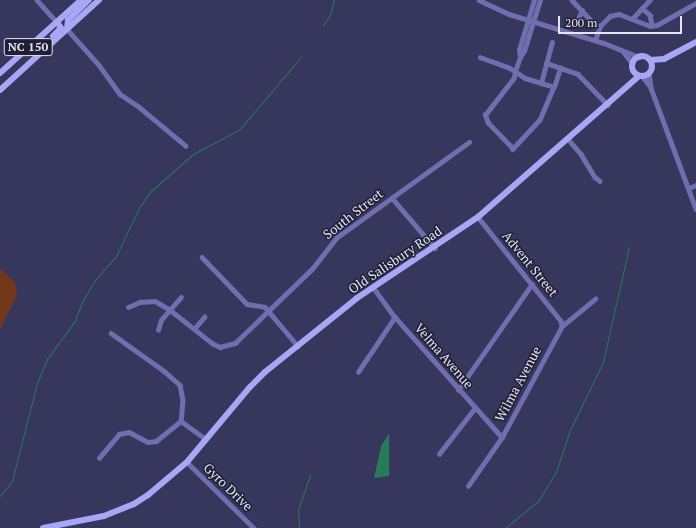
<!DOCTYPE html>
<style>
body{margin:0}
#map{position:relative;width:696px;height:528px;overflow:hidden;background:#37365d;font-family:"PT Serif",serif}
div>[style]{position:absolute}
.green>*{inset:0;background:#73371c}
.water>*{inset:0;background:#267b5a}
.stream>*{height:1px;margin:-0.5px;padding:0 0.5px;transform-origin:0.5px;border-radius:0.5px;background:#267b5a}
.minor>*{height:4.5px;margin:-2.25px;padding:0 2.25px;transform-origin:2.25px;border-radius:2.25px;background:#6f6eaf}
.major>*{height:6px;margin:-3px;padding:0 3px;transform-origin:3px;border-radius:3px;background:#a7a7f6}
.major>.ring{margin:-3px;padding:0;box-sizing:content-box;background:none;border:6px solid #a7a7f6;border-radius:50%}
span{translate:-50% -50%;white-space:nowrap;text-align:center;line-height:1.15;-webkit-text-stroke:3px #202032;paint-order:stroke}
.shield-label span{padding:1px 3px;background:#202032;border:1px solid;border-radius:3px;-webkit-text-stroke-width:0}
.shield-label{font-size:12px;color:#e3e4fd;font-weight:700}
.street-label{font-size:13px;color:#e3e4fd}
.scale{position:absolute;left:558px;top:16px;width:124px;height:18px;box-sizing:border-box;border:2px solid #e3e4fd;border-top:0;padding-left:5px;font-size:12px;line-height:14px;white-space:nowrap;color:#e3e4fd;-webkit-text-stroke:3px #202032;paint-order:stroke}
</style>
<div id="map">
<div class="green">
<i style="clip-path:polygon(0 269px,15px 282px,17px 295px,0 330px)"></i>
</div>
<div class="water">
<i style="clip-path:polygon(389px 434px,389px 476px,374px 478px,381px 446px)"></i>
</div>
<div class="stream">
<i style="left:323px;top:25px;width:12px;rotate:-55deg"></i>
<i style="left:330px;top:15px;width:16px;rotate:-75deg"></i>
<i style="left:0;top:496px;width:19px;rotate:-51deg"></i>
<i style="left:12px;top:481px;width:101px;rotate:-75.7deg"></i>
<i style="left:37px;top:383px;width:26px;rotate:-67deg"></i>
<i style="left:47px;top:359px;width:47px;rotate:-53.6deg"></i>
<i style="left:75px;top:321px;width:20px;rotate:-70deg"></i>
<i style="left:82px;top:302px;width:27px;rotate:-59deg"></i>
<i style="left:96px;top:279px;width:30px;rotate:-49deg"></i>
<i style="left:116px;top:256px;width:55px;rotate:-64.4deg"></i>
<i style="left:140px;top:206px;width:19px;rotate:-54deg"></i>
<i style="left:151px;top:191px;width:56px;rotate:-41.4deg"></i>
<i style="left:193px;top:154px;width:52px;rotate:-27.6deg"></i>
<i style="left:239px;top:130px;width:96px;rotate:-49.7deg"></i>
<i style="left:299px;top:528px;width:18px;rotate:-93deg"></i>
<i style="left:298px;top:510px;width:37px;rotate:-71deg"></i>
<i style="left:505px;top:528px;width:44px;rotate:-39.5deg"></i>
<i style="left:539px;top:500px;width:33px;rotate:-59deg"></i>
<i style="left:556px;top:472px;width:44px;rotate:-71.6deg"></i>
<i style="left:570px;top:430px;width:76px;rotate:-64.1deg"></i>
<i style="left:603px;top:362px;width:118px;rotate:-77.3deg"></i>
</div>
<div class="minor">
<i style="left:37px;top:0;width:30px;rotate:48deg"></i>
<i style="left:479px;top:0;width:33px;rotate:25deg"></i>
<i style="left:509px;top:14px;width:99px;rotate:17deg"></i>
<i style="left:604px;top:43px;width:38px;rotate:22deg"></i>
<i style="left:572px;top:0;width:26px;rotate:47deg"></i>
<i style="left:642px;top:8px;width:11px;rotate:41deg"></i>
<i style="left:650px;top:15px;width:10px;rotate:79deg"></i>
<i style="left:632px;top:19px;width:26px;rotate:-47deg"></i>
<i style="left:576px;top:24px;width:15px;rotate:-67deg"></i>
<i style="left:67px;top:29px;width:48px;rotate:48.4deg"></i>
<i style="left:99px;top:65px;width:36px;rotate:54deg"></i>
<i style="left:120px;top:94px;width:22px;rotate:34deg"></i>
<i style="left:138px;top:106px;width:62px;rotate:39.8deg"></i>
<i style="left:595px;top:40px;width:15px;rotate:-70deg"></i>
<i style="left:600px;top:26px;width:14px;rotate:-45deg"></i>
<i style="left:610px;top:16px;width:9px;rotate:-13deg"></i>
<i style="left:619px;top:14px;width:33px;rotate:21deg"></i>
<i style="left:650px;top:26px;width:7px;rotate:-8deg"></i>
<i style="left:657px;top:25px;width:45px;rotate:-29.4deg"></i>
<i style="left:623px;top:51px;width:15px;rotate:53deg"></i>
<i style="left:480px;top:57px;width:30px;rotate:20deg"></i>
<i style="left:508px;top:67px;width:8px;rotate:30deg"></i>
<i style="left:515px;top:71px;width:12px;rotate:35deg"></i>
<i style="left:525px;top:78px;width:30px;rotate:17deg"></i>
<i style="left:554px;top:87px;width:36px;rotate:113deg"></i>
<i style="left:540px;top:120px;width:40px;rotate:133deg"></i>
<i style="left:513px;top:149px;width:36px;rotate:-134deg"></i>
<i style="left:488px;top:123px;width:9px;rotate:-111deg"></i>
<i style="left:485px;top:115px;width:46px;rotate:-52.1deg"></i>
<i style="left:513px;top:79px;width:2px;rotate:-63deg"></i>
<i style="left:514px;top:77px;width:6px;rotate:-81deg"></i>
<i style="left:515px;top:71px;width:15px;rotate:-70deg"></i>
<i style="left:520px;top:57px;width:7px;rotate:-56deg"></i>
<i style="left:524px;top:51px;width:53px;rotate:-72.6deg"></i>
<i style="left:520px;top:57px;width:7px;rotate:-98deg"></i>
<i style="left:519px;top:50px;width:52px;rotate:-73.3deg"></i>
<i style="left:546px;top:63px;width:34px;rotate:19deg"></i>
<i style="left:578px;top:74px;width:43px;rotate:45.9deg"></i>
<i style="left:649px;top:73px;width:15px;rotate:82deg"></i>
<i style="left:651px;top:88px;width:129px;rotate:69.6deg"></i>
<i style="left:643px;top:77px;width:11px;rotate:52deg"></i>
<i style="left:541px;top:83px;width:42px;rotate:-75deg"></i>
<i style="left:554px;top:87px;width:20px;rotate:-72deg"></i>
<i style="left:568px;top:139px;width:20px;rotate:49deg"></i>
<i style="left:581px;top:154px;width:27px;rotate:59deg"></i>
<i style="left:595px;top:177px;width:6px;rotate:39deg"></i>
<i style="left:689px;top:188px;width:8px;rotate:-23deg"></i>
<i style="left:392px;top:198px;width:66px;rotate:49.3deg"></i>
<i style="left:478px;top:217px;width:133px;rotate:51.4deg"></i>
<i style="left:561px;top:321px;width:5px;rotate:79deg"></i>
<i style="left:202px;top:257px;width:65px;rotate:46.2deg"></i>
<i style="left:247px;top:304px;width:18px;rotate:9deg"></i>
<i style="left:265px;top:307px;width:51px;rotate:49.8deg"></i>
<i style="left:373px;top:287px;width:37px;rotate:54deg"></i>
<i style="left:395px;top:317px;width:161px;rotate:48.3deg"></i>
<i style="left:128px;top:307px;width:13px;rotate:-23deg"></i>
<i style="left:140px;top:302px;width:15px;rotate:-4deg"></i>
<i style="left:155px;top:301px;width:16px;rotate:30deg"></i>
<i style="left:169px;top:309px;width:55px;rotate:38.3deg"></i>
<i style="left:212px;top:343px;width:9px;rotate:27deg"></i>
<i style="left:220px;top:347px;width:16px;rotate:-15deg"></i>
<i style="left:235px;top:343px;width:107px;rotate:-43.9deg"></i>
<i style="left:312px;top:269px;width:39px;rotate:-52deg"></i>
<i style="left:336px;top:238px;width:164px;rotate:-35.8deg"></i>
<i style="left:194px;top:329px;width:16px;rotate:-50deg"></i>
<i style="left:158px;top:330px;width:10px;rotate:-73deg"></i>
<i style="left:161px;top:320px;width:30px;rotate:-49deg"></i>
<i style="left:111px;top:333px;width:65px;rotate:35.6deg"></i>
<i style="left:164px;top:371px;width:21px;rotate:41deg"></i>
<i style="left:180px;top:385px;width:15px;rotate:79deg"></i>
<i style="left:183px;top:400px;width:21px;rotate:95deg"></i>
<i style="left:181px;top:421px;width:31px;rotate:36deg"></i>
<i style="left:358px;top:372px;width:66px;rotate:-56.1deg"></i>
<i style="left:458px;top:390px;width:129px;rotate:-55.1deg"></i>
<i style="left:439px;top:454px;width:58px;rotate:-52deg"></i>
<i style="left:99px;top:458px;width:31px;rotate:-50deg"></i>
<i style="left:119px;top:434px;width:10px;rotate:-11deg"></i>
<i style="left:129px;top:432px;width:21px;rotate:28deg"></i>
<i style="left:148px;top:442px;width:8px;rotate:-7deg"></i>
<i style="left:156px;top:441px;width:32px;rotate:-39deg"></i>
<i style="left:187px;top:462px;width:94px;rotate:44.6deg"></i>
<i style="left:468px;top:486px;width:60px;rotate:-55.2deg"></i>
<i style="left:502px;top:437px;width:126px;rotate:-61.6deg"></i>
<i style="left:562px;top:326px;width:43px;rotate:-39.3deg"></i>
</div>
<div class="major">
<i style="left:67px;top:29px;width:9px;rotate:-84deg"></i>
<i style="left:68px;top:20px;width:29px;rotate:-44deg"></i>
<i style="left:53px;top:36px;width:11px;rotate:-45deg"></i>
<i style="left:61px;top:28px;width:7px;rotate:-124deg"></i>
<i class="ring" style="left:632px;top:56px;width:14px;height:14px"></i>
<i style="left:650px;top:60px;width:14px;rotate:-4deg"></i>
<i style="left:664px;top:59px;width:36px;rotate:-28deg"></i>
<i style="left:0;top:73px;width:109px;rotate:-42deg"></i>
<i style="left:0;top:90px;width:134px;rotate:-42.3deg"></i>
<i style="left:43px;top:528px;width:62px;rotate:-11.1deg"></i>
<i style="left:104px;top:516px;width:32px;rotate:-22deg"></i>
<i style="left:134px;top:504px;width:17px;rotate:-33deg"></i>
<i style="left:148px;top:495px;width:51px;rotate:-40.2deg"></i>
<i style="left:187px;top:462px;width:98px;rotate:-50deg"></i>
<i style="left:250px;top:387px;width:21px;rotate:-45deg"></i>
<i style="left:265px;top:372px;width:118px;rotate:-38.8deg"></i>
<i style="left:357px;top:298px;width:146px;rotate:-33.8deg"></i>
<i style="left:478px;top:217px;width:214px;rotate:-41.2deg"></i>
</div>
<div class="shield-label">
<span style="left:28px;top:47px">NC 150</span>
</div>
<div class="street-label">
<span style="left:353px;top:214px;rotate:-38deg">South Street</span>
<span style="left:395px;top:260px;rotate:-34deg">Old Salisbury Road</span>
<span style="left:530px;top:264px;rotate:51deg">Advent Street</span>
<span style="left:444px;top:356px;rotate:49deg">Velma Avenue</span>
<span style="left:518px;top:384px;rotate:-62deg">Wilma Avenue</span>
<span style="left:228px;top:487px;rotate:44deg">Gyro Drive</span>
</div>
<div class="scale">200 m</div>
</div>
